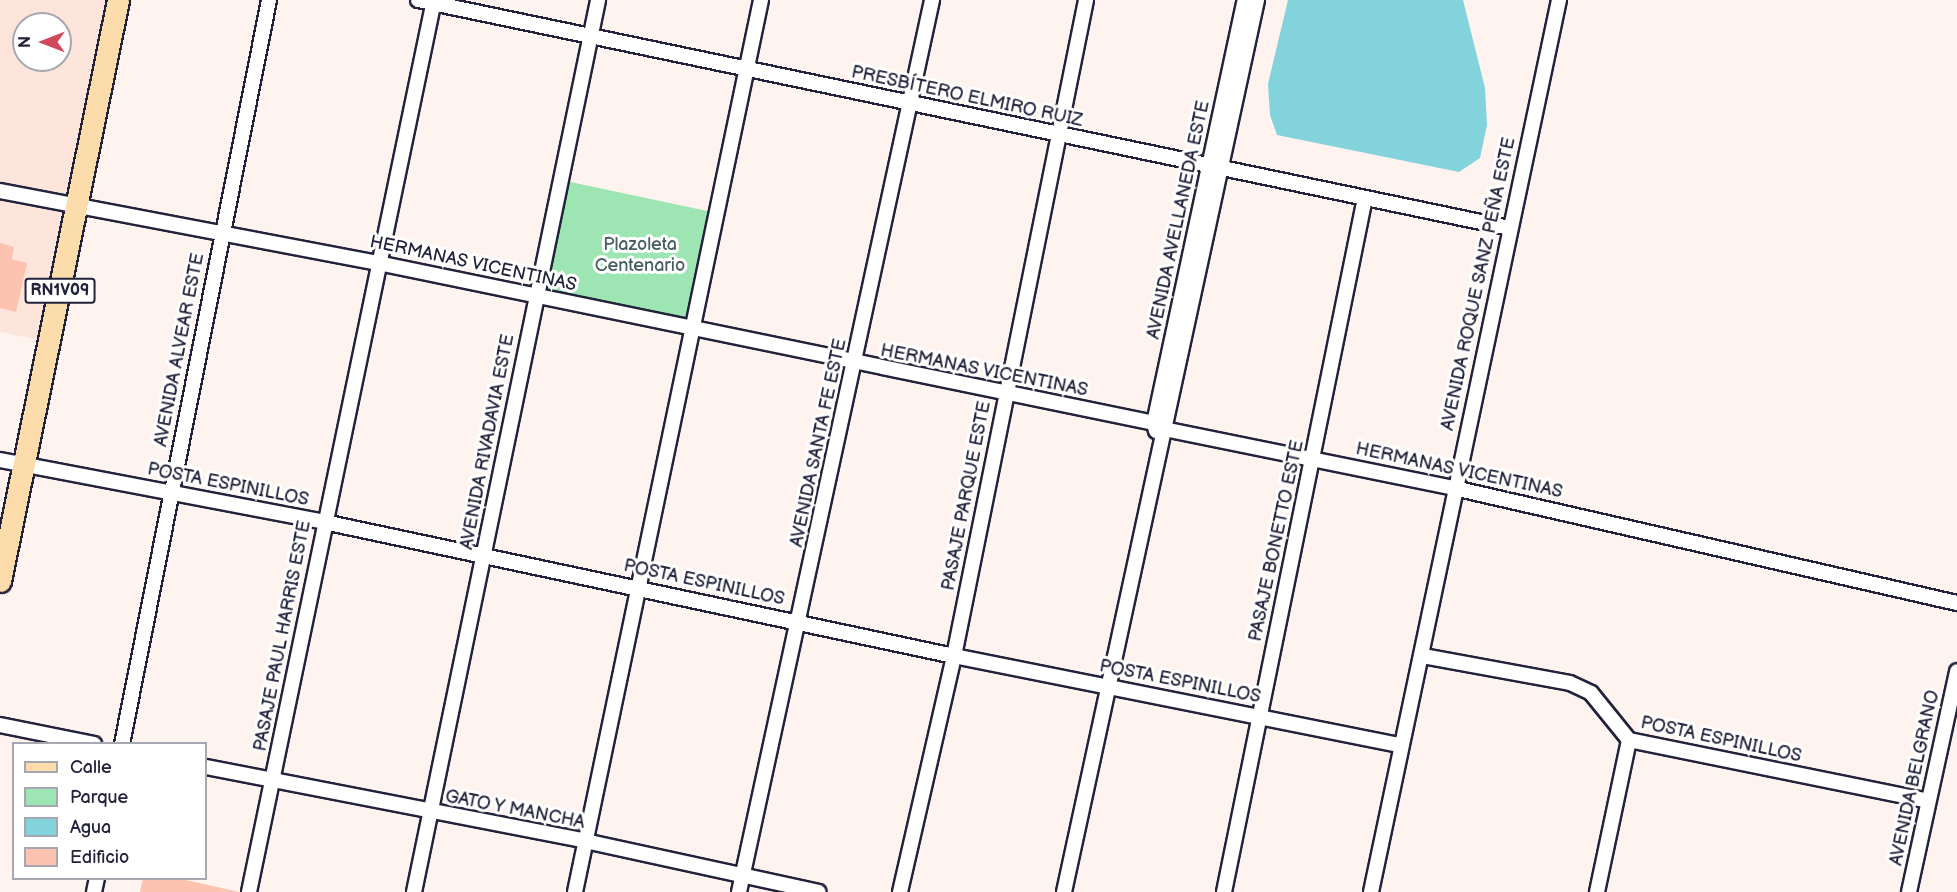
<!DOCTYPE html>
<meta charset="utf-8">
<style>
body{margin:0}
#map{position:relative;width:1957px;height:892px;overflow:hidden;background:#fef3ef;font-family:"Balsamiq Sans",sans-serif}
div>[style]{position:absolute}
.built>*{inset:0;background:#fde5dc}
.green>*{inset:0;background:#9de6b4;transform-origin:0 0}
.water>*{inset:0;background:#83d3dd}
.building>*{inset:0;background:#fcc3b1}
.roads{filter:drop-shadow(2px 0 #22223b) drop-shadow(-2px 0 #22223b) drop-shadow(0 2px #22223b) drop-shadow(0 -2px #22223b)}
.street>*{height:14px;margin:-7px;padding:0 7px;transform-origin:7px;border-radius:7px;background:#fff}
.primary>*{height:21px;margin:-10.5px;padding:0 10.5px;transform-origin:10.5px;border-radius:10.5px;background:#fddcac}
span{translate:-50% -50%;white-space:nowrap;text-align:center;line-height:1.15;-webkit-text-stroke:6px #fff;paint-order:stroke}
.shield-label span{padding:2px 4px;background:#fff;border:2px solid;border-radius:4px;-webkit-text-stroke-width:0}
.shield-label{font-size:16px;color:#22223b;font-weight:700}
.street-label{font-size:18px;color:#22223b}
.park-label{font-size:18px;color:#475d5f}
.legend{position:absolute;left:12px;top:742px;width:195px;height:138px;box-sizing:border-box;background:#fff;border:2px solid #a7a7b1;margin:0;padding:8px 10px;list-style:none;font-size:18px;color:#22223b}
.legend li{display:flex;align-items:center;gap:12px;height:30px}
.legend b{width:30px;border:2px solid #a7a7b1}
.north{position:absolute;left:12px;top:12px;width:60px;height:60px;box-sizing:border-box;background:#fff;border:2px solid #a7a7b1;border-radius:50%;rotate:270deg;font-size:16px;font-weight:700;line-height:24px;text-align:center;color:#22223b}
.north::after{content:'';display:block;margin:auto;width:21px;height:27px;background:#d1495b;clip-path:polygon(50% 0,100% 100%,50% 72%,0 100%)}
</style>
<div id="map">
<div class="built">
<i style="clip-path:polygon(evenodd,0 0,118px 0,49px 342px,0 332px,0 0,24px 24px,60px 24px,60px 60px,24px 60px,24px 24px)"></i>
</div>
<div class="green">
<i style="left:561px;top:180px;width:158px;height:118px;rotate:12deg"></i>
</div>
<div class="water">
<i style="clip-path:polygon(1288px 0,1463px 0,1485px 88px,1487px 125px,1480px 158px,1459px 172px,1277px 135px,1270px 115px,1268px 84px)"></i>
</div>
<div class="building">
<i style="clip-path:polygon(0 243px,14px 247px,12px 259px,27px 263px,16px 312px,0 308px)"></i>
<i style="clip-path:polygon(143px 878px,177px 878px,239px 892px,140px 892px)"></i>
</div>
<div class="roads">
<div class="street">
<i style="left:418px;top:0;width:1115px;rotate:11.8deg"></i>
<i style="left:0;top:191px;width:385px;rotate:10.8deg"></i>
<i style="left:378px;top:263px;width:792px;rotate:11.65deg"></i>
<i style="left:1154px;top:423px;width:12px;rotate:31deg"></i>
<i style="left:1164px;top:429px;width:296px;rotate:11.5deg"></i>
<i style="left:1454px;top:488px;width:516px;rotate:12.88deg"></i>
<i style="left:1156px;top:431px;width:8px;rotate:-104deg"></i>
<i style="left:1154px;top:423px;width:433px;rotate:-77.9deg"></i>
<i style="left:0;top:460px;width:330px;rotate:10.8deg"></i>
<i style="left:324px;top:522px;width:644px;rotate:12.01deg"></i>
<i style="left:954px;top:656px;width:455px;rotate:11.3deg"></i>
<i style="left:1423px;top:656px;width:149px;rotate:10.4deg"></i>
<i style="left:1570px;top:683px;width:23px;rotate:25deg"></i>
<i style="left:1591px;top:693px;width:60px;rotate:51deg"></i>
<i style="left:1629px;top:740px;width:305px;rotate:11.5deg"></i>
<i style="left:0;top:725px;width:96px;rotate:11.4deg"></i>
<i style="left:122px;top:744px;width:758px;rotate:-78.82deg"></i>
<i style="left:206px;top:767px;width:386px;rotate:11deg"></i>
<i style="left:585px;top:841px;width:239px;rotate:12.3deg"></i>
<i style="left:94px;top:892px;width:14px;rotate:-78deg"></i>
<i style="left:249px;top:892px;width:911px;rotate:-78.28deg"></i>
<i style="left:414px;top:892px;width:911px;rotate:-78.34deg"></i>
<i style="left:575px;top:892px;width:911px;rotate:-78.22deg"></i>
<i style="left:739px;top:892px;width:913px;rotate:-77.79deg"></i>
<i style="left:900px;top:892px;width:242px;rotate:-77.1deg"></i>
<i style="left:954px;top:656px;width:669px;rotate:-78.62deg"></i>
<i style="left:1064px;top:892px;width:913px;rotate:-77.79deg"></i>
<i style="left:1224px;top:892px;width:708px;rotate:-78.52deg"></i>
<i style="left:1371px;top:892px;width:912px;rotate:-78.1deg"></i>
<i style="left:1597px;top:892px;width:155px;rotate:-78.1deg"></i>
<i style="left:1909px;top:892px;width:226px;rotate:-77.7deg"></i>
</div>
<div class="primary">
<i style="left:0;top:581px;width:593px;rotate:-78.52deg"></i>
</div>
</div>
<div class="shield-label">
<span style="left:60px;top:291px">RN1V09</span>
</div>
<div class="street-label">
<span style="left:967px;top:97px;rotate:12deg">PRESBÍTERO ELMIRO RUIZ</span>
<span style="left:1179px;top:220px;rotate:-78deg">AVENIDA AVELLANEDA ESTE</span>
<span style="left:473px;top:264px;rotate:12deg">HERMANAS VICENTINAS</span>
<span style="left:1479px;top:284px;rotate:-78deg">AVENIDA ROQUE SANZ PEÑA ESTE</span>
<span style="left:180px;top:350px;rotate:-79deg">AVENIDA ALVEAR ESTE</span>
<span style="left:984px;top:371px;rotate:11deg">HERMANAS VICENTINAS</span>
<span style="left:488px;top:442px;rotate:-79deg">AVENIDA RIVADAVIA ESTE</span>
<span style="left:819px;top:443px;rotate:-78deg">AVENIDA SANTA FE ESTE</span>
<span style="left:1459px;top:471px;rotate:12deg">HERMANAS VICENTINAS</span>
<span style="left:228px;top:485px;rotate:11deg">POSTA ESPINILLOS</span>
<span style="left:967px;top:496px;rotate:-79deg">PASAJE PARQUE ESTE</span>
<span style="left:1277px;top:541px;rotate:-78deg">PASAJE BONETTO ESTE</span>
<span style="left:704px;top:583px;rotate:12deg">POSTA ESPINILLOS</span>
<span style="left:283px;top:636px;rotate:-79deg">PASAJE PAUL HARRIS ESTE</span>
<span style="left:1180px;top:682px;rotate:11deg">POSTA ESPINILLOS</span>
<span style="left:1721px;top:740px;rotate:12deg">POSTA ESPINILLOS</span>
<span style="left:1915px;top:778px;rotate:-78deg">AVENIDA BELGRANO</span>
<span style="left:515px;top:810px;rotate:11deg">GATO Y MANCHA</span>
</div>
<div class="park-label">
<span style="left:640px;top:256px">Plazoleta<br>Centenario</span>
</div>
<ul class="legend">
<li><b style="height:8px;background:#fddcac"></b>Calle</li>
<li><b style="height:16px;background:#9de6b4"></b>Parque</li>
<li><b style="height:16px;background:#83d3dd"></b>Agua</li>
<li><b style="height:16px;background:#fcc3b1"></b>Edificio</li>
</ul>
<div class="north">N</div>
</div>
